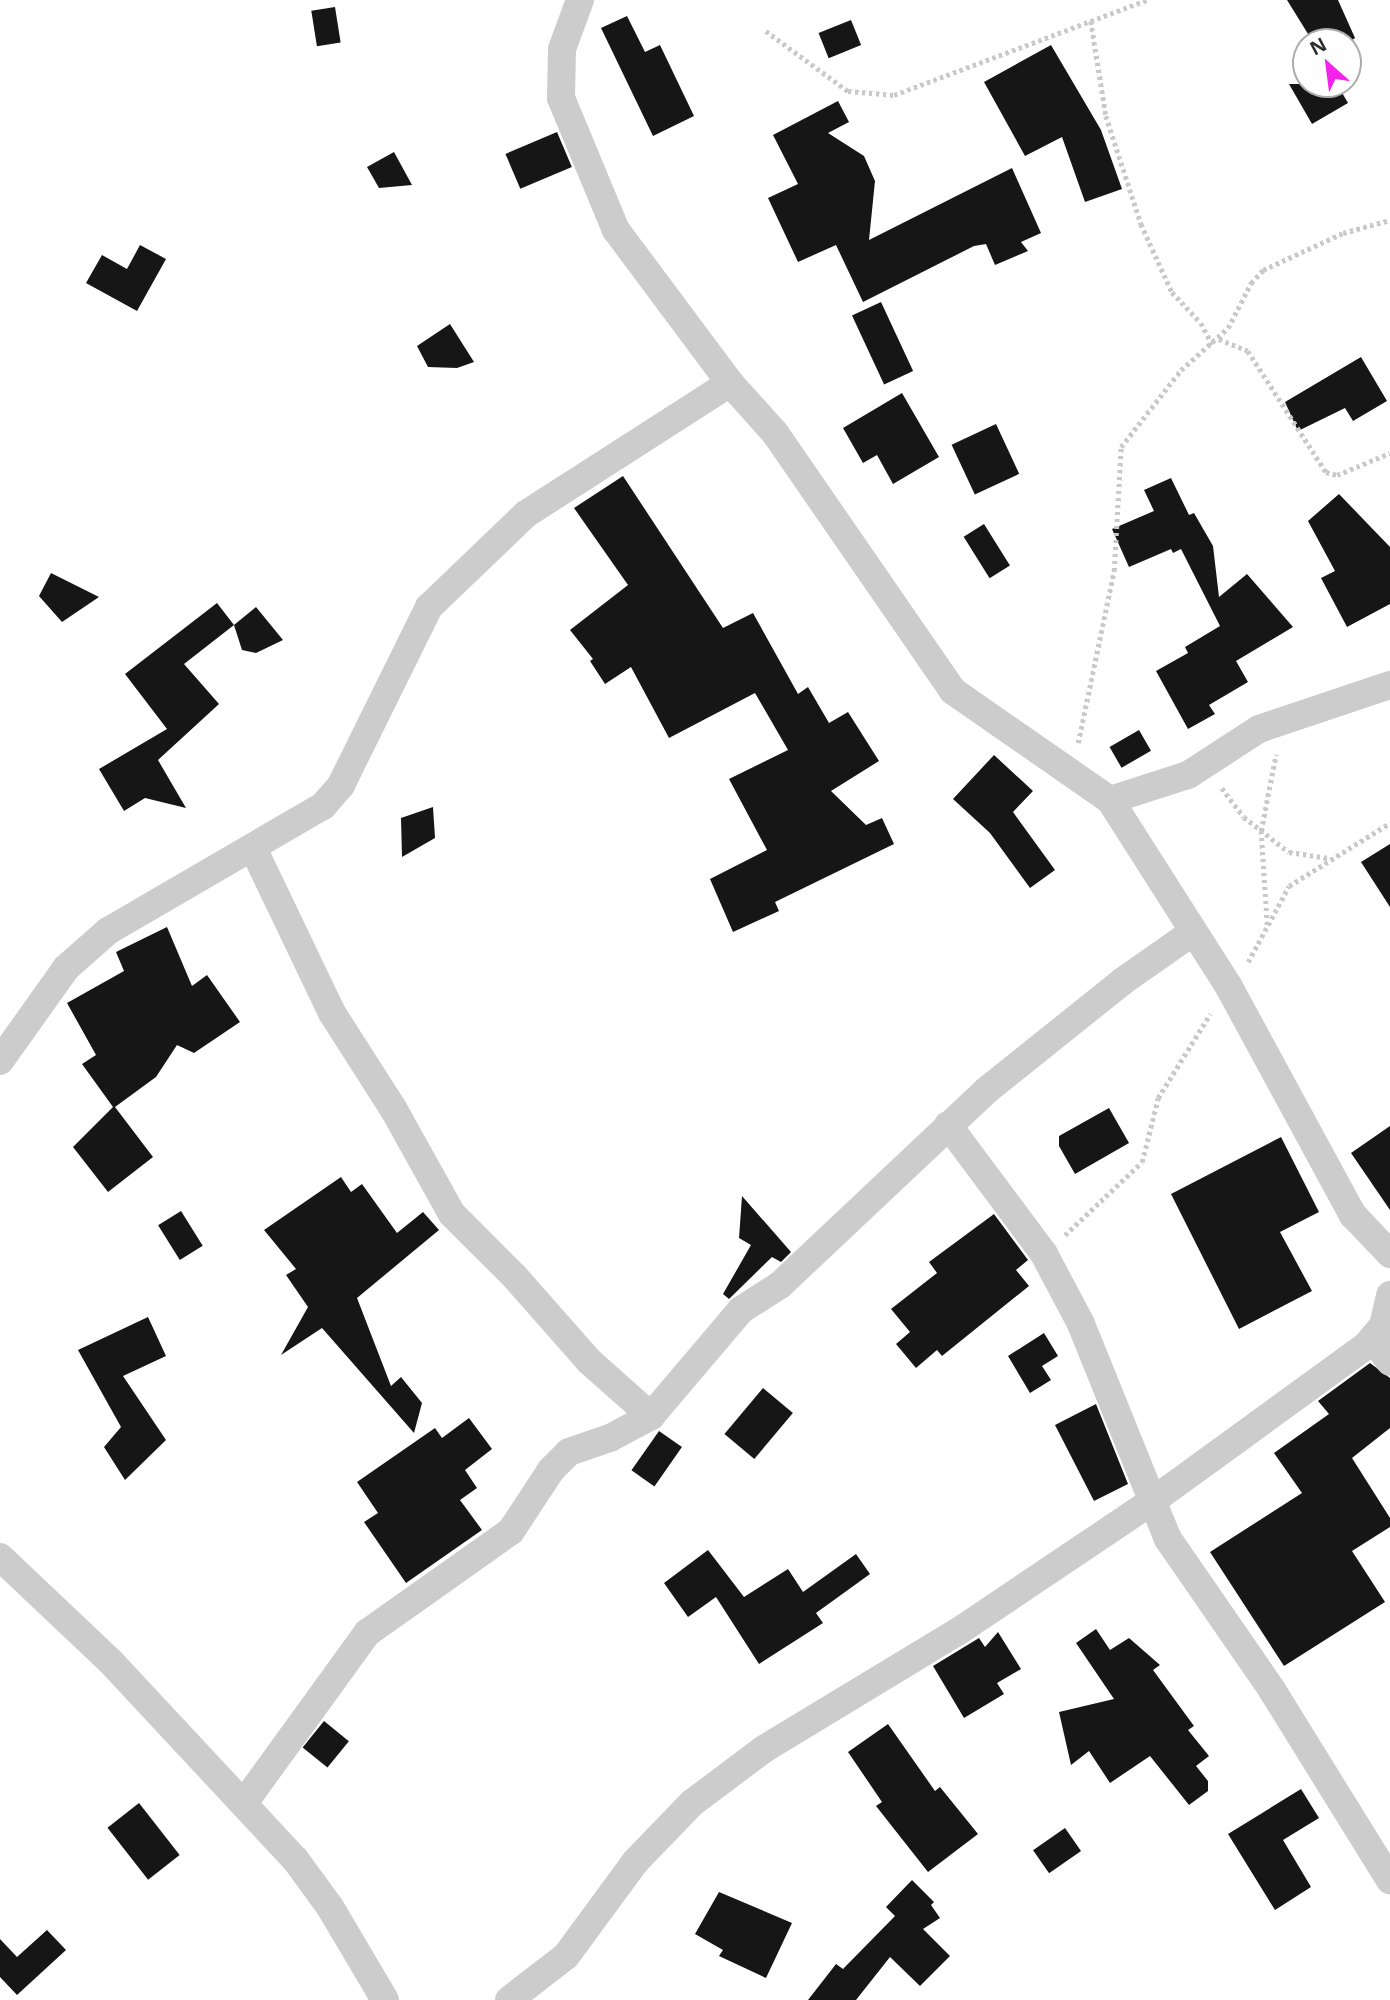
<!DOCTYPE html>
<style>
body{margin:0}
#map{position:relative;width:1390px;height:2000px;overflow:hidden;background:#fff;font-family:"Open Sans",sans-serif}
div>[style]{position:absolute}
.building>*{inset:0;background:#161616;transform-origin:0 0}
.path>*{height:4.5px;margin-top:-2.25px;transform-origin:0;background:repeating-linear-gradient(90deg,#c9c9c9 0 3.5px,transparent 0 7px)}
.minor>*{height:28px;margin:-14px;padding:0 14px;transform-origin:14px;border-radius:14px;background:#ccc}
span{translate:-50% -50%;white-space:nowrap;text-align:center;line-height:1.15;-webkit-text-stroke:7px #fff;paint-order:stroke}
.north{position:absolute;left:1292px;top:28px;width:70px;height:70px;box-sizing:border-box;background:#fff;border:2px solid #acacac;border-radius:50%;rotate:332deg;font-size:19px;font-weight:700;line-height:28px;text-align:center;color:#2f2f2f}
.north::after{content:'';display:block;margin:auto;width:24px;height:32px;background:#f423ec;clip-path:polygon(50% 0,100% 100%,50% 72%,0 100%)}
</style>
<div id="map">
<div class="building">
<i style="clip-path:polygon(1287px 0,1338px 0,1355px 38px,1348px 43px,1313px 42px)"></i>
<i style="left:335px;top:7px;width:36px;height:24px;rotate:81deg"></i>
<i style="clip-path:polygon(627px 16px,645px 52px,660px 45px,694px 116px,653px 136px,601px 28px)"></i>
<i style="left:851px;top:20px;width:27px;height:35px;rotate:68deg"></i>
<i style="clip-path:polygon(1051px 45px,1101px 130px,1122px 189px,1085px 202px,1062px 137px,1025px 156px,984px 82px)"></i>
<i style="clip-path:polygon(1289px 84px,1337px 84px,1348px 103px,1312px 124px)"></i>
<i style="clip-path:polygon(838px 101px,849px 122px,828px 133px,864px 156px,875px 181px,869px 240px,1012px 168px,1041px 233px,1021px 242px,1028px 251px,995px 265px,986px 244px,974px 246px,863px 302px,836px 245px,798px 262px,768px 198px,798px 184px,773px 135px)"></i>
<i style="left:557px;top:132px;width:38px;height:56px;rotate:67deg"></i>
<i style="clip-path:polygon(394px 152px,412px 185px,379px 188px,367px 167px)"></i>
<i style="clip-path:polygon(140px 245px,166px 259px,137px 311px,86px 283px,102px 255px,127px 269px)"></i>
<i style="left:881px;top:302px;width:76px;height:32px;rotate:65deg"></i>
<i style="clip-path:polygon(450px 324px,474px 362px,457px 368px,428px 367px,417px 346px)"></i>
<i style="clip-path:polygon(1361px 357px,1387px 401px,1353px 421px,1345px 408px,1298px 431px,1285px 402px)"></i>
<i style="clip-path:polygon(902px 393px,939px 457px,893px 484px,877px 455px,863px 463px,843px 428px)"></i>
<i style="left:996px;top:424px;width:55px;height:49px;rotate:65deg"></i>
<i style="clip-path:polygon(623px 476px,723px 628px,753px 613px,798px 694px,808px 687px,829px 723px,848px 712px,879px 761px,831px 791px,866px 825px,882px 818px,894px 844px,775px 902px,779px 911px,733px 932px,710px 879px,767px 850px,729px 779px,788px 750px,755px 693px,669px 738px,631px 667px,605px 684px,590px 661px,593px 659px,570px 630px,628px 585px,574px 508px)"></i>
<i style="clip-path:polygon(1171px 478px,1189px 515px,1194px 513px,1213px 546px,1219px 597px,1247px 574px,1293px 627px,1236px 661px,1248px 682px,1209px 705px,1215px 714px,1188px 729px,1156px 671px,1188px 653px,1185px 647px,1220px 626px,1181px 549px,1173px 553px,1171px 549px,1129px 567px,1112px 529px,1154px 511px,1144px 490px)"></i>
<i style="clip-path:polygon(1339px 494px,1390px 547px,1390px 604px,1347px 627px,1321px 578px,1335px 571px,1308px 521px)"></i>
<i style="left:984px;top:524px;width:49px;height:24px;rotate:58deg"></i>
<i style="clip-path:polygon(51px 573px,99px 597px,62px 622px,39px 596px)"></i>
<i style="clip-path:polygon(217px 603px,234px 625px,184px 664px,219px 704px,158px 760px,186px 808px,145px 798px,124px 811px,99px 769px,167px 729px,125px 674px)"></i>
<i style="clip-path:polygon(256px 607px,283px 640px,256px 653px,242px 650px,234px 625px)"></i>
<i style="left:1139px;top:730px;width:24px;height:34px;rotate:60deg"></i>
<i style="clip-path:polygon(994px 755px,1033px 791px,1013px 812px,1055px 870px,1030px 888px,990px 833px,953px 799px)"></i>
<i style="clip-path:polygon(433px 807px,435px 838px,402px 857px,401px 818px)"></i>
<i style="clip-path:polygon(1390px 844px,1390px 907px,1361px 862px)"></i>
<i style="clip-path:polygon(167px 927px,192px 986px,207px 975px,240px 1022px,194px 1053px,177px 1045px,156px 1077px,115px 1107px,153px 1157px,108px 1192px,73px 1147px,113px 1107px,82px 1064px,96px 1055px,67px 1003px,124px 971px,116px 952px)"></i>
<i style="clip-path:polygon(1109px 1108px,1129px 1143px,1075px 1174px,1059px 1146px,1059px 1136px)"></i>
<i style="clip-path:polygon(1390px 1126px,1390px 1210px,1351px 1153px)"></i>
<i style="clip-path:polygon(1281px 1137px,1319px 1212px,1280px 1232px,1312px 1291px,1239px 1329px,1171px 1194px)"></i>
<i style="clip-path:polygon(341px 1177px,351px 1192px,362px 1184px,397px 1233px,423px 1212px,439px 1230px,357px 1298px,391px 1386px,401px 1377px,422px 1403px,414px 1433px,322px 1328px,281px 1355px,308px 1307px,286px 1275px,296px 1269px,264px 1230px)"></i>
<i style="clip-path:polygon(742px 1196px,791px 1252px,781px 1262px,772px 1257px,729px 1299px,723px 1294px,751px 1245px,739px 1238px)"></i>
<i style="left:181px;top:1211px;width:41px;height:27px;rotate:58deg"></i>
<i style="clip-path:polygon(994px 1214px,1028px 1260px,1016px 1270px,1029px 1286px,942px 1356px,937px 1350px,916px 1368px,896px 1344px,910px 1332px,891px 1309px,937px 1273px,929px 1262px)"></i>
<i style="clip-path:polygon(148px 1317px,166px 1356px,123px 1376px,166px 1440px,125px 1480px,104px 1447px,121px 1427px,78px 1350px)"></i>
<i style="clip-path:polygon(1044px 1333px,1058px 1356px,1042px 1366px,1051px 1380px,1030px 1393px,1008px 1356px)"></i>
<i style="clip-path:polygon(1370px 1363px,1390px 1378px,1390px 1428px,1352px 1458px,1390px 1518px,1390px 1527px,1352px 1551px,1385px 1602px,1284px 1666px,1210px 1552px,1302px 1493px,1274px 1453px,1329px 1414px,1318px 1401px)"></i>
<i style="left:763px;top:1388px;width:39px;height:60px;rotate:40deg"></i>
<i style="clip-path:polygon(1096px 1404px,1128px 1484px,1094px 1501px,1055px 1425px)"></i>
<i style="clip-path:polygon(469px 1418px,492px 1449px,465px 1470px,477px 1488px,460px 1500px,482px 1530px,406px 1583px,364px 1522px,378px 1513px,357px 1482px,435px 1428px,442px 1438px)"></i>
<i style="left:659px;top:1431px;width:28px;height:48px;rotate:35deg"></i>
<i style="clip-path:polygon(708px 1550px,744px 1597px,788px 1569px,803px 1592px,856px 1554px,870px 1574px,816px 1613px,823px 1623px,759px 1664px,716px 1597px,688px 1617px,664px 1583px)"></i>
<i style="clip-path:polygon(1096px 1629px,1110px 1650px,1129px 1638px,1160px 1665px,1153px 1670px,1194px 1726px,1188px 1730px,1209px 1756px,1196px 1766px,1208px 1781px,1208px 1791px,1189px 1805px,1150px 1756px,1110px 1783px,1089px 1751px,1071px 1765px,1059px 1712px,1114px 1699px,1076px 1643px)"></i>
<i style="clip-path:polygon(998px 1632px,1021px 1669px,997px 1683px,1004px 1694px,964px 1718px,933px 1666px,979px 1638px,985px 1647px)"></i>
<i style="left:324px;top:1721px;width:32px;height:34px;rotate:39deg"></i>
<i style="clip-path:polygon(888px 1724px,935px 1791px,940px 1787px,978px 1834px,928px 1872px,876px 1806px,882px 1802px,848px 1752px)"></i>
<i style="clip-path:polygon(1301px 1789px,1319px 1818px,1283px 1840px,1311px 1887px,1275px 1910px,1228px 1834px)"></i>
<i style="left:139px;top:1803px;width:66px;height:40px;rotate:52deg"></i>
<i style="left:1065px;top:1828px;width:28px;height:39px;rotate:55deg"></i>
<i style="clip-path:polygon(912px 1880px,934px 1902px,931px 1905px,940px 1918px,923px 1929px,950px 1956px,920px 1986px,890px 1957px,856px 2000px,808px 2000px,836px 1964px,843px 1969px,895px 1916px,886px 1907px)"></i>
<i style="clip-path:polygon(719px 1892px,792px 1923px,766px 1978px,719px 1956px,723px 1950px,695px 1934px)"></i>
<i style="clip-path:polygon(47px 1930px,66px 1950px,17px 1995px,0 1977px,0 1939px,17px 1957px)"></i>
</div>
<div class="path">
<i style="left:1091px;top:21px;width:96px;rotate:81deg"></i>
<i style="left:1106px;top:116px;width:114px;rotate:72deg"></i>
<i style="left:1141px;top:224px;width:75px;rotate:65.5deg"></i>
<i style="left:1172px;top:292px;width:42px;rotate:46.9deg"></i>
<i style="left:1201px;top:323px;width:26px;rotate:62deg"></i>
<i style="left:766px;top:31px;width:102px;rotate:36.2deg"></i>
<i style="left:848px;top:91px;width:46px;rotate:5deg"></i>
<i style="left:894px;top:95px;width:270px;rotate:-20.6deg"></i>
<i style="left:1219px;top:339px;width:31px;rotate:22deg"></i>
<i style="left:1248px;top:351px;width:144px;rotate:57.2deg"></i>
<i style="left:1326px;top:472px;width:11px;rotate:15deg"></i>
<i style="left:1337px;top:475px;width:57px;rotate:-22.5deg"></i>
<i style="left:1078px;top:743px;width:176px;rotate:-78.2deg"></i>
<i style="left:1114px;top:571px;width:124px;rotate:-86.8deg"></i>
<i style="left:1121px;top:447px;width:98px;rotate:-52.1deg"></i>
<i style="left:1181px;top:370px;width:63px;rotate:-41.8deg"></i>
<i style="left:1228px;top:328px;width:51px;rotate:-62.9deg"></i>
<i style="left:1251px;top:283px;width:18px;rotate:-47deg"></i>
<i style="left:1263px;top:270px;width:88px;rotate:-24.8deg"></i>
<i style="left:1343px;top:233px;width:49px;rotate:-15.5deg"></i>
<i style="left:1222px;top:788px;width:36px;rotate:53deg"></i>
<i style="left:1244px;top:817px;width:57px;rotate:37.9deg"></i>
<i style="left:1289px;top:852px;width:40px;rotate:8.5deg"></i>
<i style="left:1267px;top:925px;width:94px;rotate:-93.7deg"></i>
<i style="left:1261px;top:831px;width:78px;rotate:-79deg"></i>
<i style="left:1248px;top:962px;width:86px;rotate:-61.7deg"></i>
<i style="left:1289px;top:886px;width:119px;rotate:-32deg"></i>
<i style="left:1065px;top:1235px;width:106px;rotate:-43.5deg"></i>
<i style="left:1142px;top:1162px;width:66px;rotate:-76deg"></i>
<i style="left:1158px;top:1098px;width:99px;rotate:-58.2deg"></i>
</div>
<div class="minor">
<i style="left:580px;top:0;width:52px;rotate:110.2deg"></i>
<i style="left:562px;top:49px;width:49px;rotate:91.2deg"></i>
<i style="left:561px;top:98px;width:143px;rotate:67.4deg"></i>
<i style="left:616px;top:230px;width:191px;rotate:53.3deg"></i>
<i style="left:730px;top:383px;width:67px;rotate:48deg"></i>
<i style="left:775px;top:433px;width:313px;rotate:55.4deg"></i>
<i style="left:953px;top:691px;width:191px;rotate:34.8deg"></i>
<i style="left:1110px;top:800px;width:222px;rotate:57.5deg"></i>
<i style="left:1229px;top:987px;width:260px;rotate:61.5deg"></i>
<i style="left:1353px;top:1215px;width:54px;rotate:46.5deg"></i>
<i style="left:1110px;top:800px;width:82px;rotate:-17.8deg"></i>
<i style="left:1188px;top:775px;width:85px;rotate:-32.9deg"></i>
<i style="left:1259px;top:729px;width:138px;rotate:-18.6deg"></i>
<i style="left:253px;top:848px;width:183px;rotate:64.4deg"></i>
<i style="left:332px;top:1013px;width:115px;rotate:57.4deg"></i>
<i style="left:394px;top:1110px;width:119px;rotate:60.9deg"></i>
<i style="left:452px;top:1214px;width:89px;rotate:45deg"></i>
<i style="left:515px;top:1277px;width:112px;rotate:48.6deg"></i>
<i style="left:589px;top:1361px;width:83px;rotate:41.6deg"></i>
<i style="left:0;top:1061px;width:114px;rotate:-54.6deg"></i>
<i style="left:66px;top:968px;width:56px;rotate:-41.4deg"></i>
<i style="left:108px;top:931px;width:249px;rotate:-30.2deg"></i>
<i style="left:323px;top:806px;width:28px;rotate:-49deg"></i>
<i style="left:341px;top:785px;width:199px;rotate:-63.7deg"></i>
<i style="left:429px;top:607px;width:134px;rotate:-43.8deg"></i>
<i style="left:526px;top:514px;width:242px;rotate:-32.7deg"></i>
<i style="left:948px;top:1125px;width:161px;rotate:53.3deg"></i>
<i style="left:1044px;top:1254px;width:79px;rotate:62.1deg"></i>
<i style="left:1081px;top:1324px;width:232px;rotate:68deg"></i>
<i style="left:1168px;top:1539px;width:183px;rotate:55.4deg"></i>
<i style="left:1272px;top:1690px;width:224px;rotate:58.2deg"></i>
<i style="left:1374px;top:1340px;width:27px;rotate:54deg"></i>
<i style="left:0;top:1557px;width:153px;rotate:43.4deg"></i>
<i style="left:111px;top:1662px;width:270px;rotate:47deg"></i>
<i style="left:295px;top:1859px;width:59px;rotate:53.9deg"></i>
<i style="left:330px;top:1907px;width:108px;rotate:59.4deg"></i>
<i style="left:244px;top:1803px;width:210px;rotate:-54.1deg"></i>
<i style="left:367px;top:1633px;width:176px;rotate:-35.3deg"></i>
<i style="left:511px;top:1531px;width:73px;rotate:-56.7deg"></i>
<i style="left:551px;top:1470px;width:25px;rotate:-45deg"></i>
<i style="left:569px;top:1452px;width:43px;rotate:-18.9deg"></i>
<i style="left:610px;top:1438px;width:47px;rotate:-28.2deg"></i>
<i style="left:651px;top:1416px;width:139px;rotate:-49.7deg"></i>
<i style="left:741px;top:1310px;width:46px;rotate:-32.7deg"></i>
<i style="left:780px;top:1285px;width:284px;rotate:-43.3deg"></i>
<i style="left:987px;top:1090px;width:174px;rotate:-38.7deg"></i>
<i style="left:1123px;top:981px;width:85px;rotate:-35deg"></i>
<i style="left:509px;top:2000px;width:72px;rotate:-37.7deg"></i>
<i style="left:566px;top:1956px;width:117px;rotate:-53.7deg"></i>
<i style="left:635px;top:1862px;width:82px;rotate:-46deg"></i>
<i style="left:692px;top:1803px;width:90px;rotate:-36.9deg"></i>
<i style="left:764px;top:1749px;width:228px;rotate:-31.2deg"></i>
<i style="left:959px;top:1631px;width:231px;rotate:-33.9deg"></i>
<i style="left:1151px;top:1502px;width:266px;rotate:-36deg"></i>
<i style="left:1366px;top:1346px;width:26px;rotate:-50deg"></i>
<i style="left:1383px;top:1326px;width:32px;rotate:-77deg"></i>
</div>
<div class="north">N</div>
</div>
